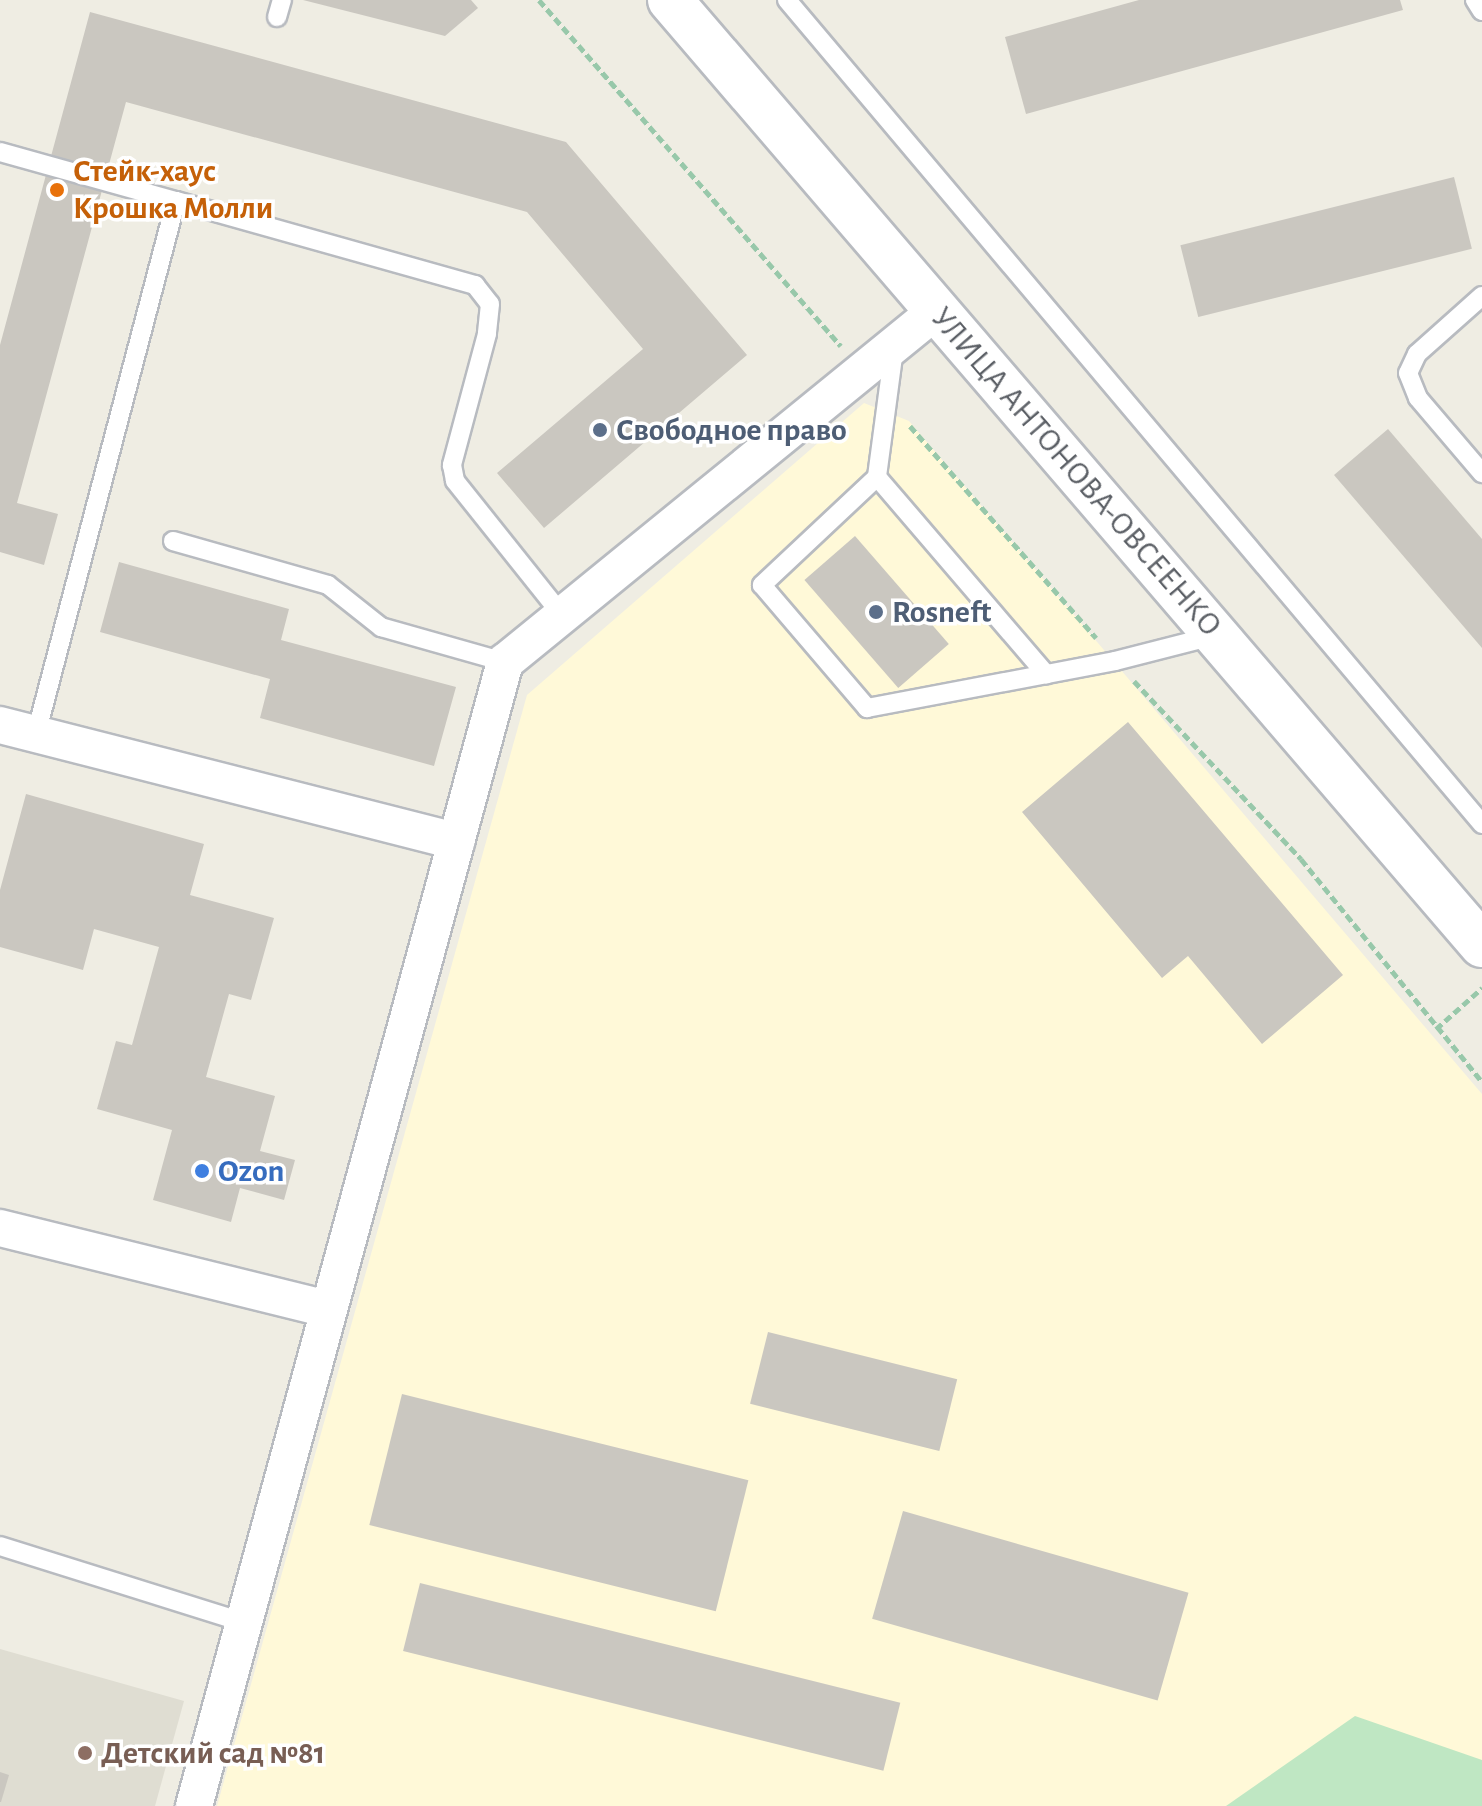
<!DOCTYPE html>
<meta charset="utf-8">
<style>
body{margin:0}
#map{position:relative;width:1482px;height:1806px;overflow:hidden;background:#efede3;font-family:"Alegreya Sans",sans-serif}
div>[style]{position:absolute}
.commercial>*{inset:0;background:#fff9d8}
.education>*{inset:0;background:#dfddd2}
.green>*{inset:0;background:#bfe7c3}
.building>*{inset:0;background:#cac7c0;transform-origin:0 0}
.path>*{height:5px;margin-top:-2.5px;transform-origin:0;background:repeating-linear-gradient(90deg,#98c8aa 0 8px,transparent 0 12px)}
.roads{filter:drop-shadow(2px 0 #b8bbc0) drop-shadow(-2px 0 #b8bbc0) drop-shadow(0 2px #b8bbc0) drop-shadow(0 -2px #b8bbc0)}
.service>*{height:18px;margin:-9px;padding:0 9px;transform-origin:9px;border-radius:9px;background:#fff}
.minor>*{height:36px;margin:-18px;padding:0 18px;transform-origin:18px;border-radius:18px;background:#fff}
.secondary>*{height:44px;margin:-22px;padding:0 22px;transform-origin:22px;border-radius:22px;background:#fff}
.dots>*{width:22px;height:22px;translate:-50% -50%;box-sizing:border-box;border:4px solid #fff;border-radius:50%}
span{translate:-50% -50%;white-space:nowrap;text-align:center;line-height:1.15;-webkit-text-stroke:7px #fff;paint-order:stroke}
.food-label{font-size:32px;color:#c56008;font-weight:700}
.left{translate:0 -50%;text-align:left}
.service-label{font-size:32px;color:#4e5e75;font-weight:700}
.street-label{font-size:32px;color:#5b5f65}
.shop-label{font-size:32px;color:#366cbe;font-weight:700}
.education-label{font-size:32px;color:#785e54;font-weight:700}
</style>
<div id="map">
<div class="commercial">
<i style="clip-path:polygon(864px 403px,909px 421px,1482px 1094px,1482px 1806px,217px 1806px,527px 695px)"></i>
</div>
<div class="education">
<i style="clip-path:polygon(0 1649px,184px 1701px,155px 1806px,0 1806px)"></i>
</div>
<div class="green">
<i style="clip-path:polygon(1355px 1716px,1482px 1760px,1482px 1806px,1226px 1806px)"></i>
</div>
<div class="building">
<i style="clip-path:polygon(303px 0,471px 0,478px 8px,445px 36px)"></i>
<i style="clip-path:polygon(1139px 0,1400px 0,1403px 10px,1026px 114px,1005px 37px)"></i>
<i style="clip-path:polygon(90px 12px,566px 142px,747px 355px,544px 528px,497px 473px,643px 349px,527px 212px,126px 102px,17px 503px,58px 514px,44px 565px,0 552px,0 345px)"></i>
<i style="left:1454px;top:177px;width:74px;height:282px;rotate:76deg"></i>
<i style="clip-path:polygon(1388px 429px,1482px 539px,1482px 648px,1334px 475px)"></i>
<i style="left:855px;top:536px;width:143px;height:67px;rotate:49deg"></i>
<i style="clip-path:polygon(119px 562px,289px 609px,281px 640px,456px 687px,434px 766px,260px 718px,270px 679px,100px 632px)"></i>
<i style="clip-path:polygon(1128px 722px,1343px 975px,1262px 1044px,1188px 956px,1162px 978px,1022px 812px)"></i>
<i style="clip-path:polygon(26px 794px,204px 844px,190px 895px,274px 918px,251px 1000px,229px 994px,206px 1077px,275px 1096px,260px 1151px,295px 1160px,284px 1200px,240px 1188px,231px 1222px,153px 1200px,172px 1130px,97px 1109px,116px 1041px,132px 1045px,159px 947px,94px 929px,83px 970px,0 947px,0 890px)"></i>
<i style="left:768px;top:1332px;width:195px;height:74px;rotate:14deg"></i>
<i style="left:402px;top:1394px;width:357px;height:135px;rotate:14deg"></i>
<i style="left:903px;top:1511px;width:297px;height:112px;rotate:16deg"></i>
<i style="left:420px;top:1583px;width:495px;height:70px;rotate:14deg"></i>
<i style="clip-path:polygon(0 1772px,9px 1775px,1px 1802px,0 1802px)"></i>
</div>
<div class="path">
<i style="left:539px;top:0;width:459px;rotate:48.9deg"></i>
<i style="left:910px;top:426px;width:282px;rotate:48.7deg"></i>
<i style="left:1134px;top:681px;width:244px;rotate:46.8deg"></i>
<i style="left:1301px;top:859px;width:287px;rotate:50.9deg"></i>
<i style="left:1436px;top:1029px;width:62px;rotate:-41.7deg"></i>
</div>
<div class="roads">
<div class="service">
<i style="left:787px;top:0;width:1078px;rotate:49.85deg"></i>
<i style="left:1475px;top:0;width:13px;rotate:58deg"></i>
<i style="left:277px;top:17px;width:18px;rotate:-74deg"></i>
<i style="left:0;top:152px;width:183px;rotate:15.6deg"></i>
<i style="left:1482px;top:296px;width:87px;rotate:138.3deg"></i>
<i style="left:1417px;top:354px;width:21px;rotate:115deg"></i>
<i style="left:1408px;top:373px;width:27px;rotate:68deg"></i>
<i style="left:1418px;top:398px;width:99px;rotate:49.5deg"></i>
<i style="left:894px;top:349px;width:129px;rotate:97.6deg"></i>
<i style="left:877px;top:477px;width:158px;rotate:136.8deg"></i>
<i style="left:762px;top:585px;width:162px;rotate:49.5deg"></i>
<i style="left:867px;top:708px;width:252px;rotate:-10.7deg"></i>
<i style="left:1115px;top:661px;width:101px;rotate:-14.3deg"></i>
<i style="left:877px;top:477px;width:260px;rotate:49.4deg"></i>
<i style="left:173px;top:541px;width:161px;rotate:15.8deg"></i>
<i style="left:328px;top:585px;width:68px;rotate:38.4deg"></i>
<i style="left:381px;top:627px;width:129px;rotate:15.8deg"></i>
<i style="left:36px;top:734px;width:551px;rotate:-75.28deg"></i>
<i style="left:176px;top:201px;width:311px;rotate:15.7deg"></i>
<i style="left:475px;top:285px;width:24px;rotate:52deg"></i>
<i style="left:490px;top:304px;width:30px;rotate:96deg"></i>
<i style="left:487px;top:334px;width:136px;rotate:105deg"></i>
<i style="left:452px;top:465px;width:16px;rotate:79deg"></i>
<i style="left:455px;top:481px;width:171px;rotate:51.4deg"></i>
<i style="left:0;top:1546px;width:258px;rotate:17.4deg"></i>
</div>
<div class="minor">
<i style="left:0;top:725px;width:471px;rotate:14.3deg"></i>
<i style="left:0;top:1228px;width:337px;rotate:13.9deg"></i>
<i style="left:194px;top:1806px;width:1186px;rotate:-74.79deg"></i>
<i style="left:505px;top:662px;width:557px;rotate:-39.17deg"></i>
</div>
<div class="secondary">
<i style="left:670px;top:0;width:1246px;rotate:49.33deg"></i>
</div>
</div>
<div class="dots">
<i style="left:57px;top:190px;background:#e8710a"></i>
<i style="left:600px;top:430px;background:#5c6f8a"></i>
<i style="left:876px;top:612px;background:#5c6f8a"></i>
<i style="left:202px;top:1171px;background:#3f7fe0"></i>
<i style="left:85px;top:1753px;background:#8d6e63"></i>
</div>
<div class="food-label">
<span class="left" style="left:73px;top:190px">Стейк-хаус<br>Крошка Молли</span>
</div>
<div class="service-label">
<span class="left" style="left:616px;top:430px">Свободное право</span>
<span class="left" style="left:892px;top:612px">Rosneft</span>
</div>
<div class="street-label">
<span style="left:1076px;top:472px;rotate:49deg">УЛИЦА АНТОНОВА-ОВСЕЕНКО</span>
</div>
<div class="shop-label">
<span class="left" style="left:218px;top:1171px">Ozon</span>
</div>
<div class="education-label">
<span class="left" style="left:101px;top:1753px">Детский сад №81</span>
</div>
</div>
